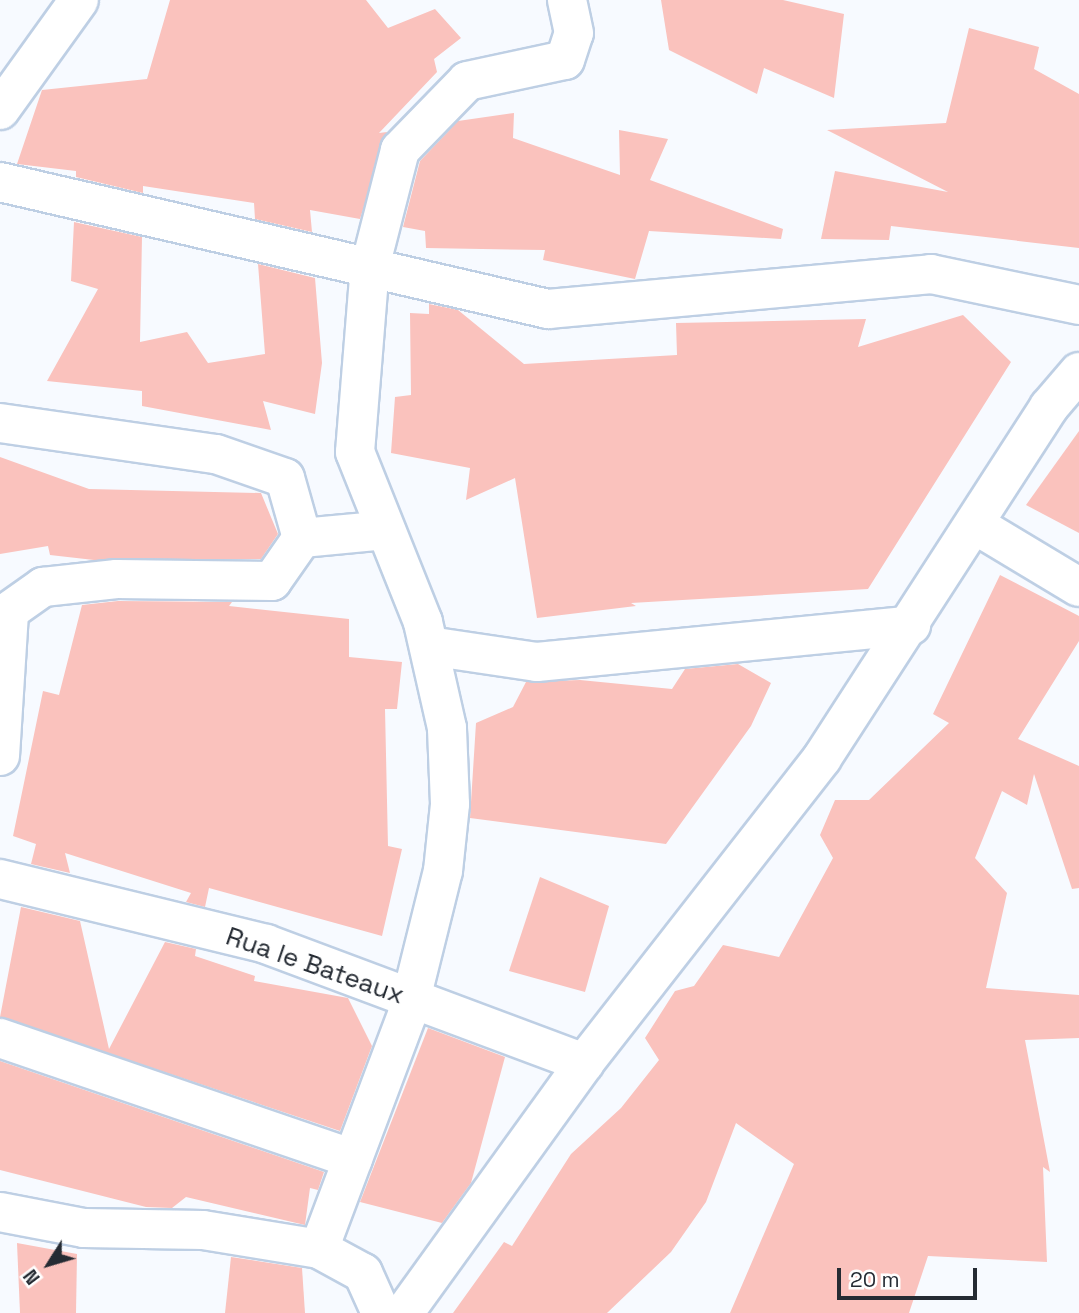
<!DOCTYPE html>
<style>
body{margin:0}
#map{position:relative;width:1079px;height:1313px;overflow:hidden;background:#f7faff;font-family:"Space Grotesk",sans-serif}
div>[style]{position:absolute}
.building>*{inset:0;background:#fac2bd}
.roads{filter:drop-shadow(2px 0 #becfe4) drop-shadow(-2px 0 #becfe4) drop-shadow(0 2px #becfe4) drop-shadow(0 -2px #becfe4)}
.minor>*{height:38px;margin:-19px;padding:0 19px;transform-origin:19px;border-radius:19px;background:#fff}
.tertiary>*{height:38px;margin:-19px;padding:0 19px;transform-origin:19px;border-radius:19px;background:#fff}
span{translate:-50% -50%;white-space:nowrap;text-align:center;line-height:1.15;-webkit-text-stroke:6px #fff;paint-order:stroke}
.street-label{font-size:26px;color:#252b33}
.north{position:absolute;left:14px;top:1229px;width:70px;height:70px;-webkit-text-stroke:5px #fff;paint-order:stroke;rotate:233deg;font-size:19px;font-weight:700;line-height:28px;text-align:center;color:#252b33}
.north::after{content:'';display:block;margin:auto;width:24px;height:32px;background:#252b33;clip-path:polygon(50% 0,100% 100%,50% 72%,0 100%)}
.scale{position:absolute;left:837px;top:1268px;width:140px;height:32px;box-sizing:border-box;border:4px solid #252b33;border-top:0;padding-left:9px;font-size:21px;line-height:24px;white-space:nowrap;color:#252b33;-webkit-text-stroke:5px #fff;paint-order:stroke}
</style>
<div id="map">
<div class="building">
<i style="clip-path:polygon(170px 0,366px 0,388px 28px,435px 9px,461px 38px,434px 59px,437px 72px,379px 133px,387px 132px,360px 219px,310px 210px,312px 232px,255px 219px,254px 203px,143px 186px,143px 193px,76px 177px,76px 171px,17px 164px,42px 90px,147px 79px)"></i>
<i style="clip-path:polygon(661px 0,783px 0,844px 14px,834px 98px,764px 68px,757px 94px,669px 50px)"></i>
<i style="clip-path:polygon(969px 28px,1039px 47px,1034px 69px,1079px 94px,1079px 248px,891px 226px,889px 240px,821px 239px,835px 171px,948px 192px,827px 130px,946px 123px)"></i>
<i style="clip-path:polygon(514px 113px,513px 138px,620px 175px,619px 130px,668px 139px,650px 180px,783px 229px,781px 239px,649px 231px,635px 279px,543px 260px,545px 250px,426px 248px,425px 231px,403px 227px,420px 161px,458px 121px)"></i>
<i style="clip-path:polygon(74px 222px,142px 237px,140px 342px,187px 332px,208px 363px,265px 354px,258px 264px,315px 278px,322px 363px,315px 414px,263px 401px,271px 430px,142px 406px,142px 391px,47px 381px,98px 289px,71px 281px)"></i>
<i style="clip-path:polygon(429px 304px,458px 310px,524px 364px,677px 355px,676px 323px,866px 319px,858px 347px,963px 315px,1011px 362px,868px 589px,631px 603px,636px 606px,537px 618px,515px 478px,466px 500px,470px 468px,391px 453px,395px 397px,411px 395px,410px 313px,429px 314px)"></i>
<i style="clip-path:polygon(1079px 431px,1079px 533px,1026px 505px)"></i>
<i style="clip-path:polygon(0 457px,89px 489px,261px 493px,278px 534px,261px 559px,94px 560px,50px 555px,48px 546px,0 554px)"></i>
<i style="clip-path:polygon(1000px 575px,1079px 616px,1079px 641px,1018px 739px,1079px 766px,1079px 888px,1072px 889px,1034px 774px,1027px 805px,1002px 791px,975px 858px,1007px 893px,986px 988px,1079px 995px,1079px 1038px,1025px 1040px,1050px 1172px,1043px 1167px,1047px 1262px,928px 1256px,909px 1313px,730px 1313px,794px 1164px,736px 1123px,706px 1202px,671px 1252px,607px 1313px,453px 1313px,504px 1242px,512px 1246px,571px 1154px,621px 1108px,659px 1060px,645px 1038px,675px 991px,694px 986px,723px 945px,779px 957px,833px 858px,820px 835px,835px 800px,869px 800px,949px 723px,933px 714px)"></i>
<i style="clip-path:polygon(118px 601px,232px 602px,229px 606px,349px 619px,349px 657px,402px 662px,397px 709px,385px 709px,388px 846px,402px 849px,382px 936px,209px 888px,205px 907px,186px 902px,191px 893px,65px 853px,70px 873px,31px 864px,36px 844px,13px 836px,43px 691px,59px 695px,82px 605px)"></i>
<i style="clip-path:polygon(738px 664px,771px 683px,751px 726px,666px 844px,470px 818px,476px 723px,513px 707px,526px 682px,580px 680px,672px 689px,685px 669px)"></i>
<i style="clip-path:polygon(540px 877px,609px 906px,585px 992px,509px 971px)"></i>
<i style="clip-path:polygon(21px 907px,80px 921px,109px 1049px,165px 942px,196px 949px,195px 956px,255px 976px,254px 981px,348px 998px,372px 1046px,340px 1131px,0 1017px)"></i>
<i style="clip-path:polygon(428px 1028px,505px 1057px,471px 1183px,442px 1223px,360px 1202px)"></i>
<i style="clip-path:polygon(0 1061px,324px 1172px,318px 1190px,310px 1188px,305px 1225px,186px 1197px,172px 1208px,146px 1207px,0 1170px)"></i>
<i style="clip-path:polygon(17px 1243px,77px 1254px,76px 1313px,20px 1313px)"></i>
<i style="clip-path:polygon(231px 1257px,302px 1268px,305px 1313px,225px 1313px)"></i>
</div>
<div class="roads">
<div class="minor">
<i style="left:0;top:110px;width:135px;rotate:-54.3deg"></i>
<i style="left:0;top:182px;width:563px;rotate:13.05deg"></i>
<i style="left:548px;top:309px;width:385px;rotate:-5.2deg"></i>
<i style="left:931px;top:274px;width:151px;rotate:11.8deg"></i>
<i style="left:0;top:423px;width:218px;rotate:8.2deg"></i>
<i style="left:216px;top:454px;width:73px;rotate:19.2deg"></i>
<i style="left:285px;top:478px;width:62px;rotate:74.2deg"></i>
<i style="left:974px;top:524px;width:122px;rotate:31deg"></i>
<i style="left:302px;top:538px;width:84px;rotate:-5.4deg"></i>
<i style="left:429px;top:646px;width:109px;rotate:8.4deg"></i>
<i style="left:537px;top:662px;width:376px;rotate:-5.6deg"></i>
<i style="left:0;top:756px;width:145px;rotate:-86.4deg"></i>
<i style="left:9px;top:611px;width:42px;rotate:-35.2deg"></i>
<i style="left:43px;top:587px;width:74px;rotate:-6.2deg"></i>
<i style="left:117px;top:579px;width:155px;rotate:0.7deg"></i>
<i style="left:272px;top:581px;width:52px;rotate:-55.1deg"></i>
<i style="left:0;top:879px;width:274px;rotate:13.7deg"></i>
<i style="left:266px;top:944px;width:340px;rotate:20.5deg"></i>
<i style="left:0;top:1038px;width:373px;rotate:18.9deg"></i>
<i style="left:0;top:1212px;width:86px;rotate:10.8deg"></i>
<i style="left:84px;top:1228px;width:119px;rotate:1deg"></i>
<i style="left:203px;top:1230px;width:118px;rotate:9.3deg"></i>
<i style="left:381px;top:1313px;width:44px;rotate:-114.2deg"></i>
<i style="left:363px;top:1273px;width:50px;rotate:-151.4deg"></i>
<i style="left:319px;top:1249px;width:250px;rotate:-69.4deg"></i>
<i style="left:407px;top:1015px;width:148px;rotate:-76deg"></i>
<i style="left:443px;top:871px;width:67px;rotate:-84deg"></i>
<i style="left:450px;top:804px;width:76px;rotate:-92.3deg"></i>
<i style="left:447px;top:728px;width:109px;rotate:-102.8deg"></i>
<i style="left:423px;top:622px;width:183px;rotate:-111.8deg"></i>
<i style="left:355px;top:452px;width:186px;rotate:-85.4deg"></i>
<i style="left:370px;top:267px;width:121px;rotate:-75.6deg"></i>
<i style="left:400px;top:150px;width:96px;rotate:-45.8deg"></i>
<i style="left:467px;top:81px;width:100px;rotate:-12.1deg"></i>
<i style="left:565px;top:60px;width:28px;rotate:-72deg"></i>
<i style="left:574px;top:33px;width:34px;rotate:-102deg"></i>
</div>
<div class="tertiary">
<i style="left:404px;top:1313px;width:308px;rotate:-54.2deg"></i>
<i style="left:584px;top:1063px;width:387px;rotate:-52deg"></i>
<i style="left:822px;top:758px;width:418px;rotate:-57.1deg"></i>
<i style="left:1049px;top:407px;width:46px;rotate:-49.4deg"></i>
</div>
</div>
<div class="street-label">
<span style="left:315px;top:966px;rotate:19deg">Rua le Bateaux</span>
</div>
<div class="north">N</div>
<div class="scale">20 m</div>
</div>
